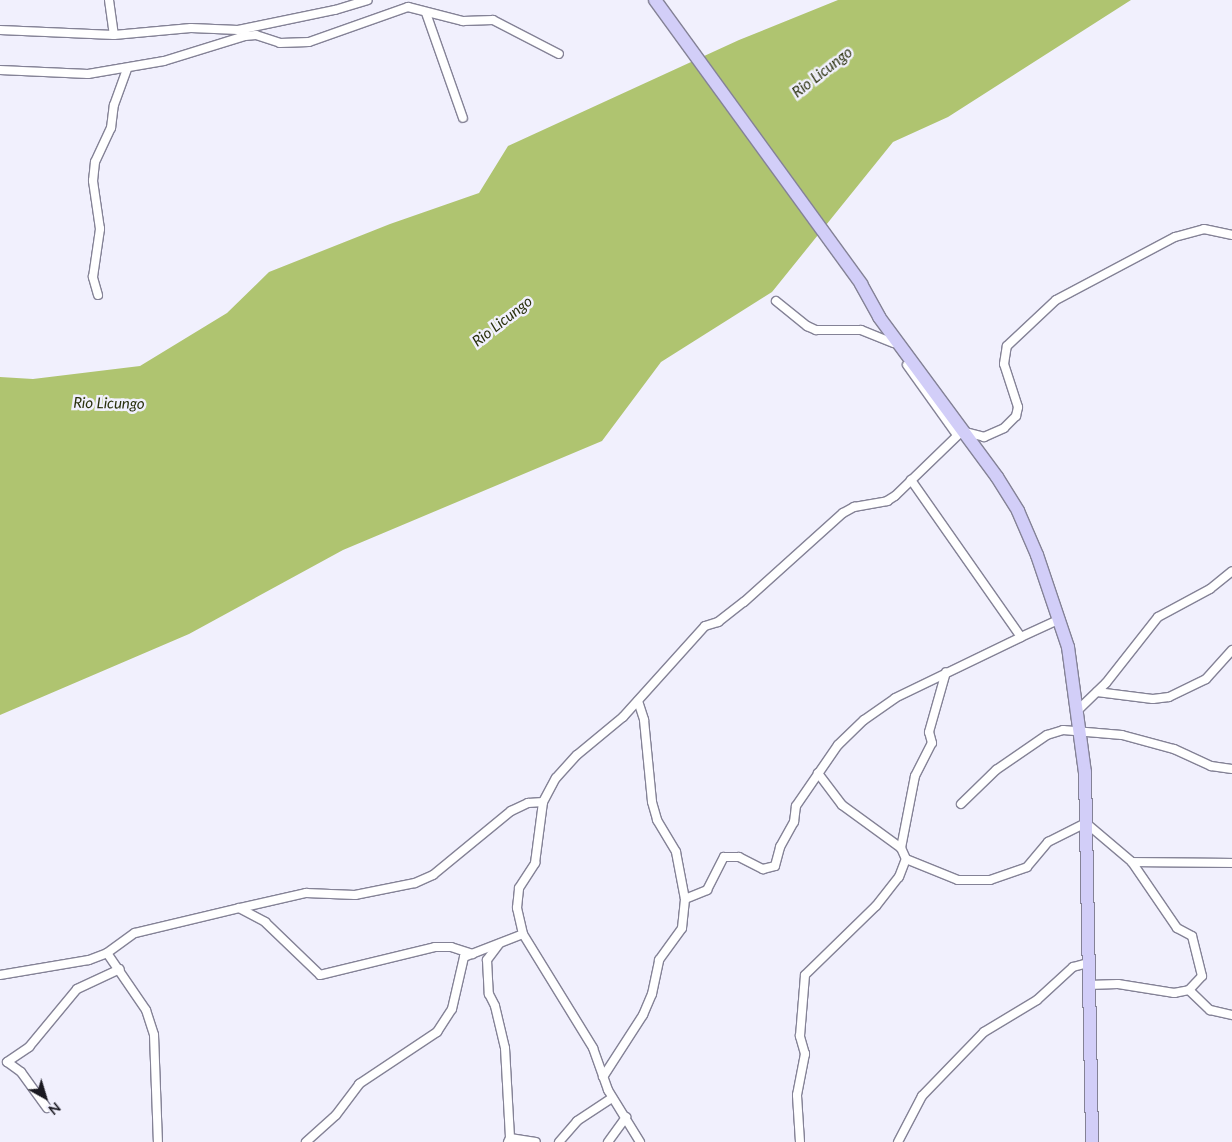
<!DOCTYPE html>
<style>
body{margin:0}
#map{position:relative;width:1232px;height:1142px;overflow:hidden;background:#f1f0fd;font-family:Lato,sans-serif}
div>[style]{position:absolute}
.water>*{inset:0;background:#afc470}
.roads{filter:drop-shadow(1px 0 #848296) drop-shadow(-1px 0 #848296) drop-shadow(0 1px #848296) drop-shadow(0 -1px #848296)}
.minor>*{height:8px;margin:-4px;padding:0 4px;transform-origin:4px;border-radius:4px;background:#fff}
.trunk>*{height:12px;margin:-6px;padding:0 6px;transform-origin:6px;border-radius:6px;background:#d2cef8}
span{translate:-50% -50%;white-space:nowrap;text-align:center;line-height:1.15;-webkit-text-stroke:5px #f1f0fd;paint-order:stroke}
.water-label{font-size:15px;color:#29300c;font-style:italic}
.north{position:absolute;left:20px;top:1072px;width:50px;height:50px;-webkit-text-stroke:4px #f1f0fd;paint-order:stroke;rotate:141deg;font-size:14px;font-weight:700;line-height:20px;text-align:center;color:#1a1921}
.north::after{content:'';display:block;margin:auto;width:18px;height:22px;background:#1a1921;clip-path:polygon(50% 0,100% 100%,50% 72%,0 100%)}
</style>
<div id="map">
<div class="water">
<i style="clip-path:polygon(838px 0,1131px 0,948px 117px,893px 142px,772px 292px,661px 362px,602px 441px,343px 550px,189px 634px,0 715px,0 377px,33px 379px,140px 366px,227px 313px,269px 272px,390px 224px,479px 193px,508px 146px,739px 40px)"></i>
</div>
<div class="roads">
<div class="minor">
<i style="left:109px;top:0;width:35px;rotate:82deg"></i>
<i style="left:426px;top:13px;width:111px;rotate:70.6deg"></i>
<i style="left:0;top:30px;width:114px;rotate:2.5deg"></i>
<i style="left:114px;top:35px;width:77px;rotate:-5.2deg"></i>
<i style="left:191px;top:28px;width:47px;rotate:2.4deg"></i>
<i style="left:238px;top:30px;width:99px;rotate:-11.7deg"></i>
<i style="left:335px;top:10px;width:34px;rotate:-17deg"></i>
<i style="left:0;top:70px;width:88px;rotate:2.6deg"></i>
<i style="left:88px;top:74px;width:77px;rotate:-9.7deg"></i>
<i style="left:164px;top:61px;width:85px;rotate:-17.2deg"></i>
<i style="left:245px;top:36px;width:11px;rotate:-5deg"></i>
<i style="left:256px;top:35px;width:25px;rotate:18deg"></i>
<i style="left:280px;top:43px;width:29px;rotate:-2deg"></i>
<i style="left:309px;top:42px;width:105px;rotate:-19.5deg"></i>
<i style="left:408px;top:7px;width:57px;rotate:14.3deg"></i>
<i style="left:463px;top:21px;width:30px;rotate:-2deg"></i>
<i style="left:493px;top:20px;width:74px;rotate:27.3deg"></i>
<i style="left:98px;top:295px;width:19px;rotate:-106deg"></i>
<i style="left:93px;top:277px;width:49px;rotate:-81.7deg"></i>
<i style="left:100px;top:229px;width:49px;rotate:-98.3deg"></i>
<i style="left:93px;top:181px;width:19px;rotate:-84deg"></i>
<i style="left:95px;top:162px;width:38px;rotate:-65deg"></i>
<i style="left:111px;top:128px;width:23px;rotate:-83deg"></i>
<i style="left:114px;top:105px;width:37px;rotate:-70deg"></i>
<i style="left:776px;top:301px;width:40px;rotate:39deg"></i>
<i style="left:807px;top:326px;width:10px;rotate:24deg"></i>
<i style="left:816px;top:330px;width:45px"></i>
<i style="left:861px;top:330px;width:35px;rotate:22deg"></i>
<i style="left:907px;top:365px;width:86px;rotate:54.5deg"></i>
<i style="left:1021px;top:637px;width:43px;rotate:-24.8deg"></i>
<i style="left:1097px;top:692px;width:56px;rotate:7.1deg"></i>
<i style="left:1153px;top:699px;width:16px;rotate:-7deg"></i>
<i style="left:1169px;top:697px;width:41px;rotate:-25.9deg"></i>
<i style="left:1206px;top:679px;width:39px;rotate:-48deg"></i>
<i style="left:638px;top:701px;width:20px;rotate:72deg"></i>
<i style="left:644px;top:720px;width:82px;rotate:84.4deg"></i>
<i style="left:652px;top:802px;width:19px;rotate:74deg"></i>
<i style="left:657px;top:820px;width:37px;rotate:59deg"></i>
<i style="left:676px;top:852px;width:48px;rotate:79.2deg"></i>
<i style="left:1077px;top:711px;width:40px;rotate:-44deg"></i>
<i style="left:1106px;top:683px;width:84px;rotate:-51.8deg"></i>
<i style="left:1158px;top:617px;width:59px;rotate:-28.3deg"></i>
<i style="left:1210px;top:589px;width:28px;rotate:-39deg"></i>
<i style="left:961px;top:804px;width:49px;rotate:-44.2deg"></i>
<i style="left:996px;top:770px;width:62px;rotate:-34.5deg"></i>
<i style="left:1047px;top:735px;width:17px;rotate:-17deg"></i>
<i style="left:1063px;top:730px;width:59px;rotate:4.8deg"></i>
<i style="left:1122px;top:735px;width:54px;rotate:15.1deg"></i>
<i style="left:1174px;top:749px;width:41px;rotate:24.7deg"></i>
<i style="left:1211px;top:766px;width:21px;rotate:8deg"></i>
<i style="left:901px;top:848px;width:73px;rotate:-79deg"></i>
<i style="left:915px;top:776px;width:37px;rotate:-63deg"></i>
<i style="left:932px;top:743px;width:11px;rotate:-105deg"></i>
<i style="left:929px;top:732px;width:62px;rotate:-74.2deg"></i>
<i style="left:906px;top:859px;width:56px;rotate:22deg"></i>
<i style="left:958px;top:880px;width:32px"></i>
<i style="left:990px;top:880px;width:39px;rotate:-19deg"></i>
<i style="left:1027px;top:867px;width:33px;rotate:-50deg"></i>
<i style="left:1048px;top:842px;width:42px;rotate:-26.6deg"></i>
<i style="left:1086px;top:823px;width:60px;rotate:40.3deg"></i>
<i style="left:1132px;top:862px;width:100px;rotate:0.6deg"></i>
<i style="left:240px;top:908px;width:68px;rotate:-12.8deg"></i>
<i style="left:306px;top:893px;width:49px;rotate:2.3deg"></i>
<i style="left:355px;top:895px;width:61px;rotate:-11.3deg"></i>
<i style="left:415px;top:883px;width:20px;rotate:-24deg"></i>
<i style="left:433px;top:875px;width:101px;rotate:-39.4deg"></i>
<i style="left:511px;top:811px;width:19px;rotate:-25deg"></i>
<i style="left:528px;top:803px;width:15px;rotate:-4deg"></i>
<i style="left:523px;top:934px;width:134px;rotate:58.4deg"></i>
<i style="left:593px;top:1048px;width:45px;rotate:70.3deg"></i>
<i style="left:608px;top:1090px;width:61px;rotate:58.4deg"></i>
<i style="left:499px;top:944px;width:20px;rotate:127deg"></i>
<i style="left:487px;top:960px;width:34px;rotate:87deg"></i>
<i style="left:489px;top:994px;width:13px;rotate:63deg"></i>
<i style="left:495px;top:1006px;width:43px;rotate:76.6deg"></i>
<i style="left:505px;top:1048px;width:90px;rotate:86.8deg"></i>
<i style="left:107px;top:953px;width:69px;rotate:55.6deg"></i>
<i style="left:146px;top:1010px;width:26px;rotate:72deg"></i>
<i style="left:154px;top:1035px;width:107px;rotate:87.9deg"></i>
<i style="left:0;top:975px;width:90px;rotate:-9.6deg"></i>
<i style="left:89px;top:960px;width:19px;rotate:-21deg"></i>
<i style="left:107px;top:953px;width:34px;rotate:-36deg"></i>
<i style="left:135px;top:933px;width:107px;rotate:-13.5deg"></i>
<i style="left:239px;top:908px;width:30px;rotate:28deg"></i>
<i style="left:265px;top:922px;width:76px;rotate:43.9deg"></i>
<i style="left:320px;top:975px;width:118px;rotate:-13.7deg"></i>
<i style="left:435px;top:947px;width:16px"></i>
<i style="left:451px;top:947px;width:23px;rotate:18deg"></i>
<i style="left:1088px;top:985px;width:30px;rotate:-2deg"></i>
<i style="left:1118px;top:984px;width:57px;rotate:9.1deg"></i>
<i style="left:1174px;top:993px;width:15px;rotate:-11deg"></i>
<i style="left:1189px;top:990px;width:19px;rotate:-47deg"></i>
<i style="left:1202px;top:976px;width:41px;rotate:-104deg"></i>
<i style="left:1192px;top:936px;width:17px;rotate:-152deg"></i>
<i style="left:1177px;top:928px;width:80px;rotate:-124.3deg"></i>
<i style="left:1189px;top:990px;width:29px;rotate:44deg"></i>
<i style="left:1210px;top:1010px;width:23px;rotate:13deg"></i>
<i style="left:603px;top:1077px;width:74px;rotate:-57.2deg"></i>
<i style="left:643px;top:1015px;width:23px;rotate:-67deg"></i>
<i style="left:652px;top:994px;width:35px;rotate:-78deg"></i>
<i style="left:659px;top:960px;width:39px;rotate:-54deg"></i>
<i style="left:682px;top:928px;width:29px;rotate:-84deg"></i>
<i style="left:685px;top:899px;width:24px;rotate:-22deg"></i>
<i style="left:707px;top:890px;width:37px;rotate:-63deg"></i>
<i style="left:724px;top:857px;width:15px"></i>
<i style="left:739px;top:857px;width:27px;rotate:27deg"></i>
<i style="left:763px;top:869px;width:12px;rotate:-14deg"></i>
<i style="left:775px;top:866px;width:20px;rotate:-75deg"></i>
<i style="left:780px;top:847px;width:29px;rotate:-61deg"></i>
<i style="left:794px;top:822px;width:16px;rotate:-83deg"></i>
<i style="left:796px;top:806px;width:74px;rotate:-55.5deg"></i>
<i style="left:838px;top:745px;width:36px;rotate:-44deg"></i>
<i style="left:864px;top:720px;width:38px;rotate:-35deg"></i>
<i style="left:895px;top:698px;width:140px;rotate:-25.8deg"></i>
<i style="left:1021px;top:637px;width:192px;rotate:-125deg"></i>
<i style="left:47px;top:1108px;width:44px;rotate:-125.8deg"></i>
<i style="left:21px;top:1072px;width:17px;rotate:-144deg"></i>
<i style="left:7px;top:1062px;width:27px;rotate:-34deg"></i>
<i style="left:29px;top:1047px;width:75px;rotate:-50.4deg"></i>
<i style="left:77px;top:989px;width:47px;rotate:-24.9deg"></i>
<i style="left:306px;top:1142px;width:40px;rotate:-42deg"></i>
<i style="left:336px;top:1115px;width:39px;rotate:-53deg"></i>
<i style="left:359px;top:1084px;width:94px;rotate:-33.7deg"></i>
<i style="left:437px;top:1032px;width:27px;rotate:-57deg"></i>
<i style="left:452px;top:1009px;width:53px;rotate:-77deg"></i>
<i style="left:464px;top:957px;width:63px;rotate:-21.3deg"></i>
<i style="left:523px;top:934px;width:27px;rotate:-103deg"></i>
<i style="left:517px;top:908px;width:20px;rotate:-84deg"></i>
<i style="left:519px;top:888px;width:30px;rotate:-57deg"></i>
<i style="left:535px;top:863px;width:62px;rotate:-82.5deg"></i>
<i style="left:543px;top:802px;width:27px;rotate:-62deg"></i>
<i style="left:556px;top:778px;width:31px;rotate:-48deg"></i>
<i style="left:577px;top:755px;width:60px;rotate:-39.6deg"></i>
<i style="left:623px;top:717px;width:122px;rotate:-48deg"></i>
<i style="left:705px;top:626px;width:14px;rotate:-17deg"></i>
<i style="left:718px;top:622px;width:33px;rotate:-38deg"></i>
<i style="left:744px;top:602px;width:133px;rotate:-42deg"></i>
<i style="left:843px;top:513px;width:13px;rotate:-29deg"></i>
<i style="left:854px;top:507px;width:34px;rotate:-10deg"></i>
<i style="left:887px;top:501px;width:9px;rotate:-32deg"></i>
<i style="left:895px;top:496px;width:93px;rotate:-44.1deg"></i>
<i style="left:962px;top:431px;width:23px;rotate:15deg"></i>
<i style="left:984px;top:437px;width:22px;rotate:-24deg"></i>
<i style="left:1004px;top:428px;width:17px;rotate:-45deg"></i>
<i style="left:1016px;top:416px;width:9px;rotate:-77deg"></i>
<i style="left:1018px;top:407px;width:45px;rotate:-108deg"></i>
<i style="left:1004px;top:364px;width:18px;rotate:-81deg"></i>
<i style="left:1007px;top:346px;width:67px;rotate:-43.2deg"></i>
<i style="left:1056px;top:300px;width:135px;rotate:-27.9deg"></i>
<i style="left:1175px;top:237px;width:30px;rotate:-15deg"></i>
<i style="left:1204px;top:229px;width:29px;rotate:12deg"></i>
<i style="left:508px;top:1142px;width:4px;rotate:-63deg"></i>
<i style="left:510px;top:1138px;width:26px;rotate:9deg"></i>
<i style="left:559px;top:1142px;width:28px;rotate:-49deg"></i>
<i style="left:577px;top:1121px;width:42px;rotate:-33.3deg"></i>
<i style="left:608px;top:1142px;width:31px;rotate:-54deg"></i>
<i style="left:800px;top:1142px;width:47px;rotate:-93.7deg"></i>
<i style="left:797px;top:1095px;width:42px;rotate:-79deg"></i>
<i style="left:805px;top:1054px;width:19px;rotate:-106deg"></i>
<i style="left:800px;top:1036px;width:61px;rotate:-85.3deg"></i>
<i style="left:805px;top:975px;width:99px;rotate:-44.2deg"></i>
<i style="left:876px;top:906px;width:37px;rotate:-52deg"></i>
<i style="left:899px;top:877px;width:19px;rotate:-69deg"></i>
<i style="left:906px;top:859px;width:12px;rotate:-114deg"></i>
<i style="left:901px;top:848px;width:73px;rotate:-143.9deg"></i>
<i style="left:842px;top:805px;width:40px;rotate:-127deg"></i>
<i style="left:898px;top:1142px;width:52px;rotate:-62.4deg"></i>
<i style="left:922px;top:1096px;width:89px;rotate:-45.9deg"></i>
<i style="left:984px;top:1032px;width:62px;rotate:-31.1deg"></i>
<i style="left:1037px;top:1000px;width:49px;rotate:-42.5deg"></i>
<i style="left:1073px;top:967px;width:16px;rotate:-15deg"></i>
</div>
<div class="trunk">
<i style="left:655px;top:0;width:351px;rotate:54deg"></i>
<i style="left:861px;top:284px;width:38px;rotate:61deg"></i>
<i style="left:879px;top:317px;width:199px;rotate:53.6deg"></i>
<i style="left:997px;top:477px;width:40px;rotate:58deg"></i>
<i style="left:1018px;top:511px;width:48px;rotate:66.6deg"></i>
<i style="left:1037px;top:555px;width:97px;rotate:71.4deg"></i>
<i style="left:1068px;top:647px;width:126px;rotate:82.3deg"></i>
<i style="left:1085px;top:772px;width:370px;rotate:88.9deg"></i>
</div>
</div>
<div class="water-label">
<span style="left:822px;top:72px;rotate:-38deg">Rio Licungo</span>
<span style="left:502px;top:321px;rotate:-38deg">Rio Licungo</span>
<span style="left:109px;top:403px;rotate:1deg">Rio Licungo</span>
</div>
<div class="north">N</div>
</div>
